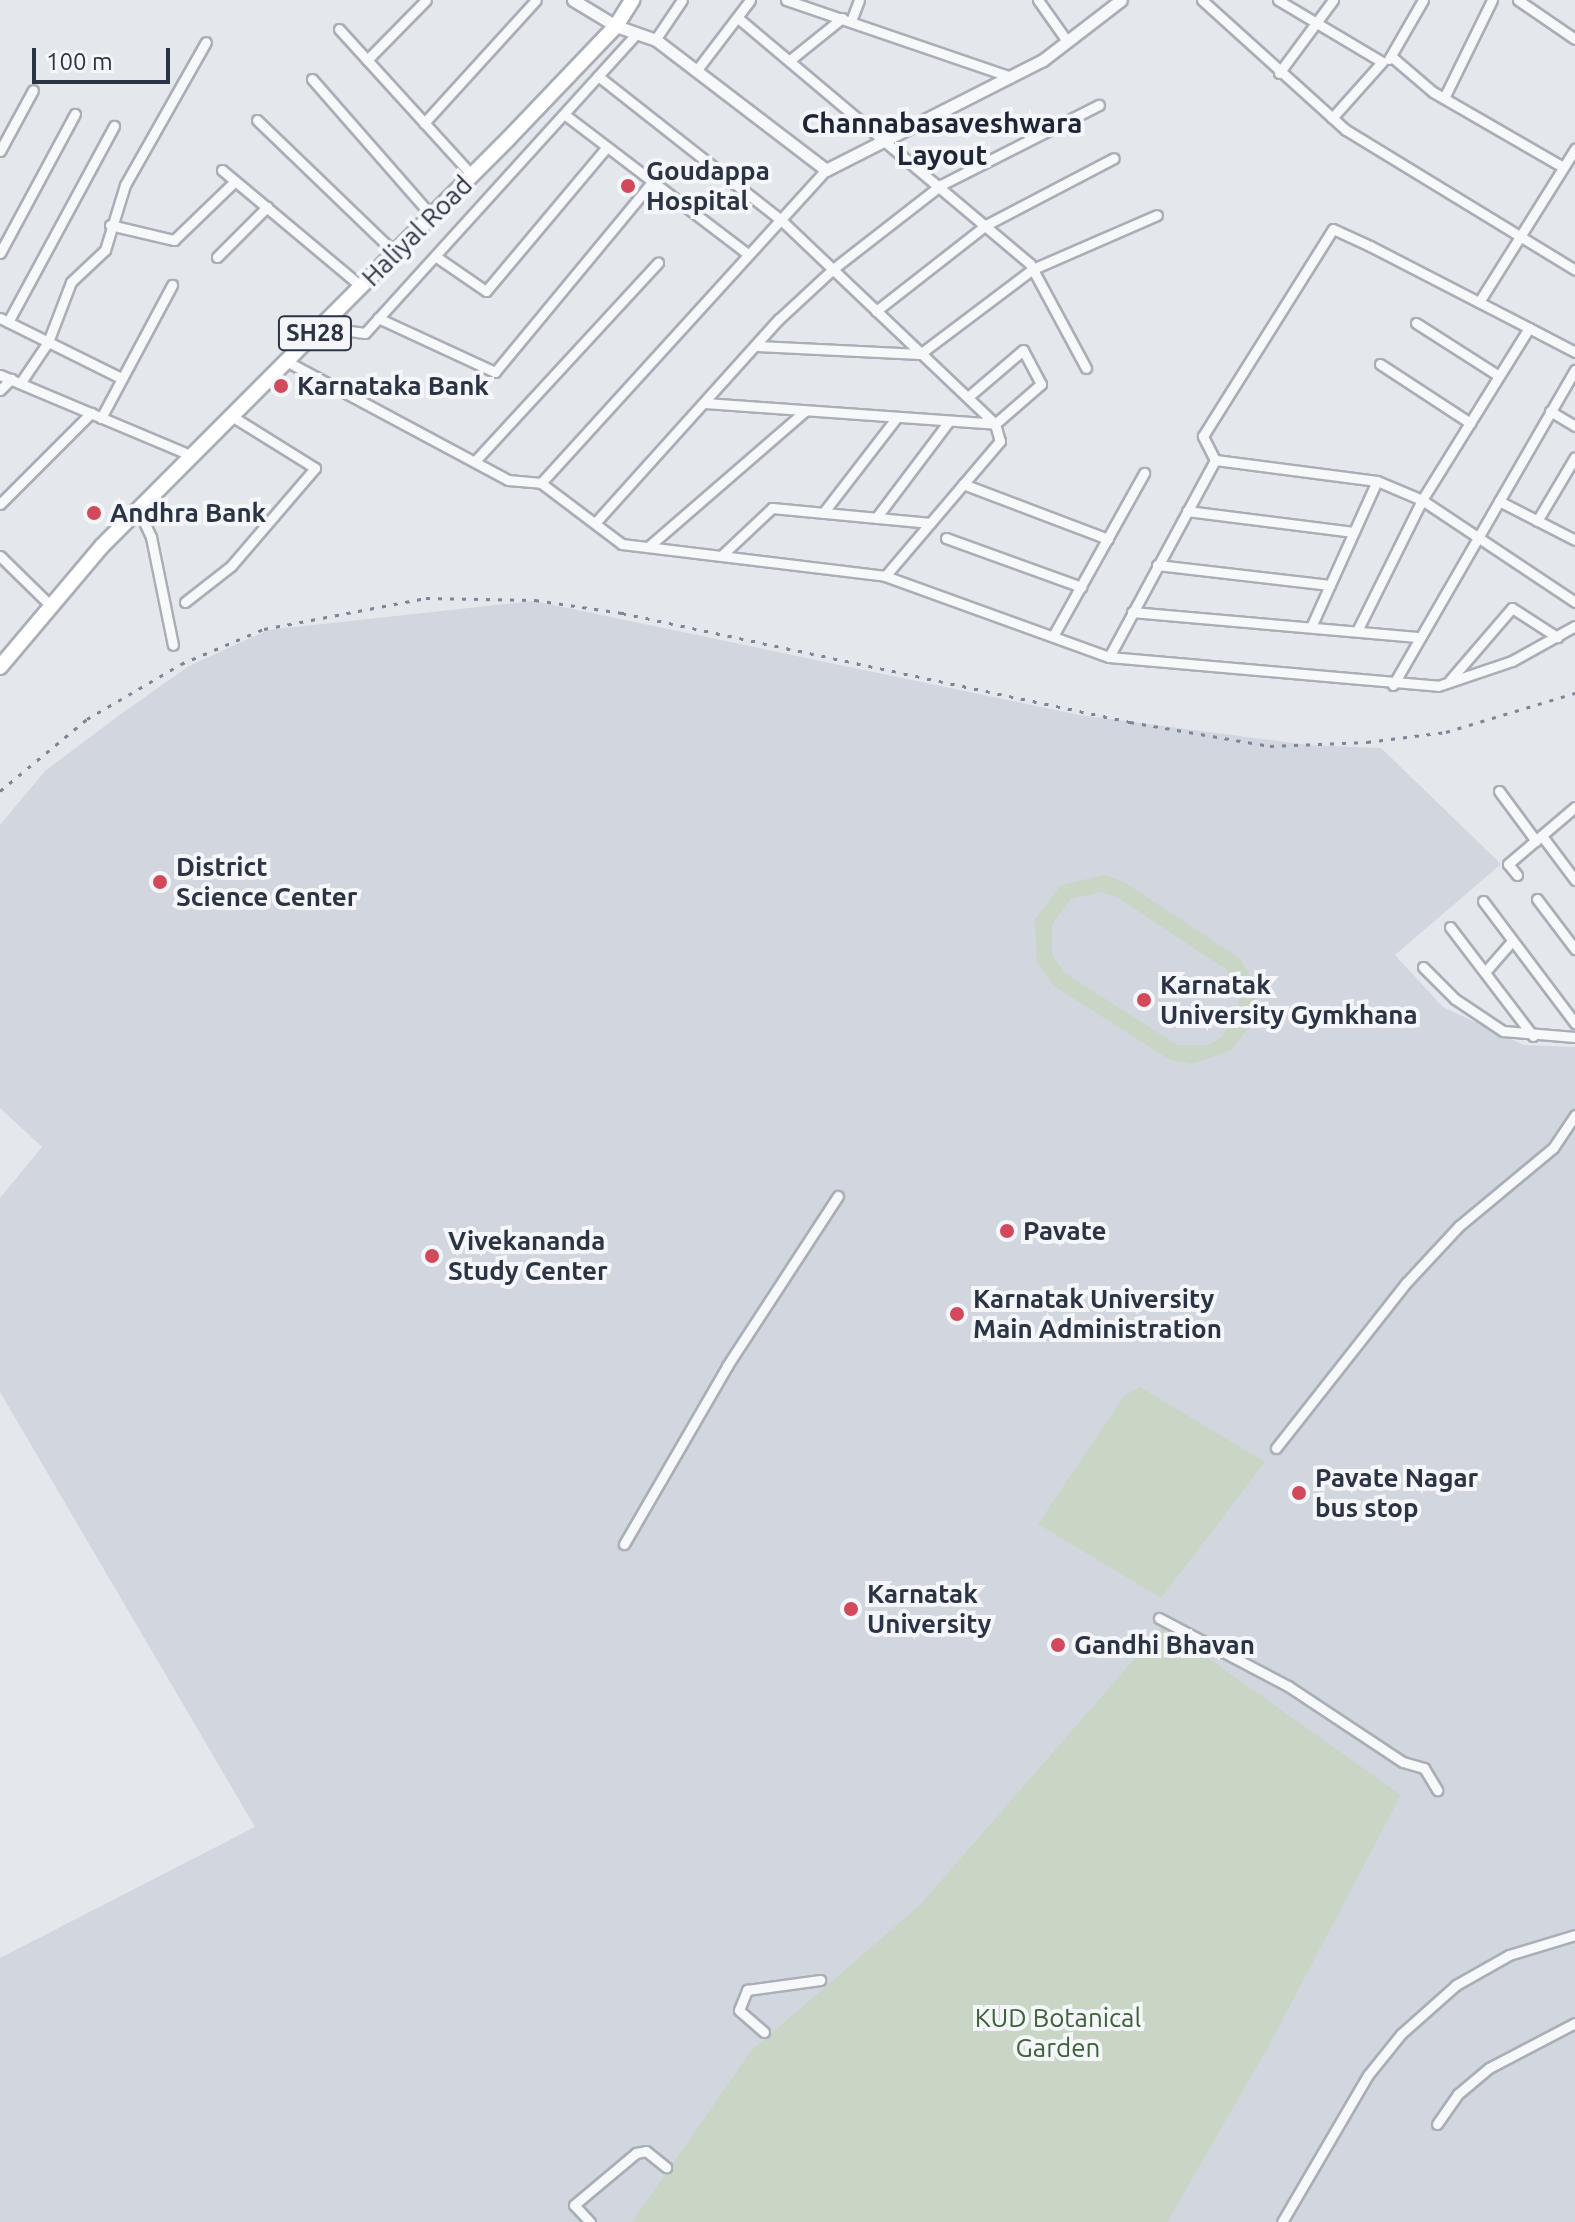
<!DOCTYPE html>
<style>
body{margin:0}
#map{position:relative;width:1575px;height:2222px;overflow:hidden;background:#e4e7ec;font-family:Ubuntu,sans-serif}
div>[style]{position:absolute}
.built>*{inset:0;background:#d2d6de}
.green>*{inset:0;background:#c9d6c5}
.roads{filter:drop-shadow(2px 0 #a9aeb7) drop-shadow(-2px 0 #a9aeb7) drop-shadow(0 2px #a9aeb7) drop-shadow(0 -2px #a9aeb7)}
.minor>*{height:9px;margin:-4.5px;padding:0 4.5px;transform-origin:4.5px;border-radius:4.5px;background:#f7f8fa}
.tertiary>*{height:11px;margin:-5.5px;padding:0 5.5px;transform-origin:5.5px;border-radius:5.5px;background:#f7f8fa}
.primary>*{height:14px;margin:-7px;padding:0 7px;transform-origin:7px;border-radius:7px;background:#fff}
.rail>*{height:3px;margin-top:-1.5px;transform-origin:0;background:repeating-linear-gradient(90deg,#7d8696 0 4px,transparent 0 12px)}
.dots>*{width:22px;height:22px;translate:-50% -50%;box-sizing:border-box;border:4px solid #f4f6f9;border-radius:50%}
span{translate:-50% -50%;white-space:nowrap;text-align:center;line-height:1.15;-webkit-text-stroke:8px #f4f6f9;paint-order:stroke}
.shield-label span{padding:2px 6px;background:#f4f6f9;border:2px solid;border-radius:6px;-webkit-text-stroke-width:0}
.shield-label{font-size:24px;color:#2b3445;font-weight:700}
.poi-label{font-size:26px;color:#2b3445;font-weight:700}
.left{translate:0 -50%;text-align:left}
.street-label{font-size:26px;color:#2b3445}
.park-label{font-size:26px;color:#3f6138}
.neighbourhood-label{font-size:28px;color:#1d2536;font-weight:700}
.scale{position:absolute;left:32px;top:48px;width:138px;height:36px;box-sizing:border-box;border:4px solid #2b3445;border-top:0;padding-left:10px;font-size:24px;line-height:28px;white-space:nowrap;color:#2b3445;-webkit-text-stroke:6px #f4f6f9;paint-order:stroke}
</style>
<div id="map">
<div class="built">
<i style="clip-path:polygon(534px 601px,1079px 715px,1309px 745px,1381px 748px,1501px 864px,1395px 955px,1443px 1007px,1524px 1045px,1575px 1047px,1575px 2222px,0 2222px,0 1958px,255px 1827px,0 1392px,0 1198px,42px 1147px,0 1108px,0 825px,45px 771px,121px 714px,189px 666px,268px 630px)"></i>
</div>
<div class="green">
<i style="clip-path:polygon(evenodd,1104px 875px,1124px 882px,1239px 958px,1253px 980px,1256px 1001px,1252px 1023px,1232px 1050px,1192px 1064px,1170px 1060px,1054px 986px,1037px 962px,1035px 919px,1061px 885px,1104px 875px,1101px 892px,1117px 897px,1227px 970px,1239px 1001px,1236px 1017px,1222px 1037px,1208px 1045px,1177px 1045px,1065px 973px,1052px 955px,1052px 924px,1071px 899px,1101px 892px)"></i>
<i style="clip-path:polygon(1140px 1387px,1265px 1462px,1161px 1598px,1038px 1524px,1124px 1396px)"></i>
<i style="clip-path:polygon(1163px 1626px,1401px 1795px,1268px 2047px,1167px 2222px,632px 2222px,751px 2051px,920px 1905px)"></i>
</div>
<div class="roads">
<div class="minor">
<i style="left:786px;top:0;width:238px;rotate:18.9deg"></i>
<i style="left:1038px;top:0;width:50px;rotate:54.7deg"></i>
<i style="left:1202px;top:0;width:194px;rotate:42.1deg"></i>
<i style="left:1346px;top:130px;width:268px;rotate:31.4deg"></i>
<i style="left:1278px;top:0;width:121px;rotate:30.8deg"></i>
<i style="left:1382px;top:62px;width:75px;rotate:131.8deg"></i>
<i style="left:1518px;top:0;width:69px;rotate:34.4deg"></i>
<i style="left:738px;top:18px;width:382px;rotate:40.1deg"></i>
<i style="left:1030px;top:264px;width:118px;rotate:61.7deg"></i>
<i style="left:851px;top:21px;width:22px;rotate:-69deg"></i>
<i style="left:339px;top:29px;width:197px;rotate:47.7deg"></i>
<i style="left:655px;top:40px;width:48px;rotate:-56deg"></i>
<i style="left:1392px;top:57px;width:54px;rotate:40.5deg"></i>
<i style="left:1433px;top:92px;width:150px;rotate:30deg"></i>
<i style="left:1389px;top:59px;width:68px;rotate:-60deg"></i>
<i style="left:367px;top:60px;width:84px;rotate:-45.5deg"></i>
<i style="left:790px;top:60px;width:67px;rotate:-38.9deg"></i>
<i style="left:696px;top:71px;width:89px;rotate:-52.7deg"></i>
<i style="left:1279px;top:73px;width:91px;rotate:-53.5deg"></i>
<i style="left:598px;top:76px;width:231px;rotate:38.2deg"></i>
<i style="left:780px;top:219px;width:297px;rotate:43.6deg"></i>
<i style="left:995px;top:424px;width:18px;rotate:74deg"></i>
<i style="left:1000px;top:441px;width:177px;rotate:130.4deg"></i>
<i style="left:312px;top:79px;width:182px;rotate:48.8deg"></i>
<i style="left:1444px;top:98px;width:109px;rotate:-63.9deg"></i>
<i style="left:564px;top:114px;width:231px;rotate:37.3deg"></i>
<i style="left:257px;top:120px;width:192px;rotate:43.9deg"></i>
<i style="left:424px;top:123px;width:166px;rotate:-47.7deg"></i>
<i style="left:0;top:151px;width:69px;rotate:-61.6deg"></i>
<i style="left:222px;top:170px;width:182px;rotate:39.9deg"></i>
<i style="left:110px;top:225px;width:66px;rotate:13.2deg"></i>
<i style="left:174px;top:240px;width:85px;rotate:-44deg"></i>
<i style="left:0;top:253px;width:158px;rotate:-61.7deg"></i>
<i style="left:435px;top:256px;width:62px;rotate:34.5deg"></i>
<i style="left:486px;top:291px;width:188px;rotate:-50deg"></i>
<i style="left:217px;top:257px;width:71px;rotate:-45deg"></i>
<i style="left:1479px;top:302px;width:181px;rotate:-57.9deg"></i>
<i style="left:876px;top:311px;width:140px;rotate:-38deg"></i>
<i style="left:986px;top:225px;width:144px;rotate:-27.6deg"></i>
<i style="left:0;top:318px;width:133px;rotate:26.4deg"></i>
<i style="left:378px;top:318px;width:129px;rotate:24.8deg"></i>
<i style="left:495px;top:372px;width:246px;rotate:-50.4deg"></i>
<i style="left:8px;top:322px;width:223px;rotate:-61.6deg"></i>
<i style="left:1416px;top:323px;width:98px;rotate:32.6deg"></i>
<i style="left:321px;top:327px;width:44px;rotate:7.8deg"></i>
<i style="left:365px;top:333px;width:405px;rotate:-47.8deg"></i>
<i style="left:1529px;top:328px;width:203px;rotate:121.9deg"></i>
<i style="left:1422px;top:500px;width:49px;rotate:-157.1deg"></i>
<i style="left:1377px;top:481px;width:163px;rotate:-172.6deg"></i>
<i style="left:1215px;top:460px;width:27px;rotate:-117deg"></i>
<i style="left:1203px;top:436px;width:244px;rotate:-57.9deg"></i>
<i style="left:1333px;top:229px;width:41px;rotate:24.7deg"></i>
<i style="left:1370px;top:246px;width:179px;rotate:27.3deg"></i>
<i style="left:1529px;top:328px;width:52px;rotate:27.6deg"></i>
<i style="left:757px;top:346px;width:163px;rotate:2.8deg"></i>
<i style="left:920px;top:354px;width:141px;rotate:-37deg"></i>
<i style="left:1033px;top:269px;width:135px;rotate:-23.5deg"></i>
<i style="left:286px;top:361px;width:252px;rotate:28.2deg"></i>
<i style="left:508px;top:480px;width:33px;rotate:5deg"></i>
<i style="left:541px;top:483px;width:101px;rotate:37deg"></i>
<i style="left:622px;top:544px;width:265px;rotate:6.9deg"></i>
<i style="left:885px;top:576px;width:238px;rotate:19.9deg"></i>
<i style="left:1109px;top:657px;width:330px;rotate:5deg"></i>
<i style="left:1438px;top:686px;width:78px;rotate:-18.7deg"></i>
<i style="left:1512px;top:661px;width:72px;rotate:-29.1deg"></i>
<i style="left:1380px;top:364px;width:108px;rotate:33.2deg"></i>
<i style="left:0;top:375px;width:206px;rotate:22.8deg"></i>
<i style="left:21px;top:382px;width:48px;rotate:-56deg"></i>
<i style="left:48px;top:342px;width:64px;rotate:-69deg"></i>
<i style="left:71px;top:282px;width:47px;rotate:-43.3deg"></i>
<i style="left:105px;top:250px;width:68px;rotate:-72.9deg"></i>
<i style="left:125px;top:185px;width:164px;rotate:-60.5deg"></i>
<i style="left:0;top:390px;width:16px;rotate:-45deg"></i>
<i style="left:705px;top:403px;width:291px;rotate:4.1deg"></i>
<i style="left:995px;top:424px;width:61px;rotate:-41deg"></i>
<i style="left:1041px;top:384px;width:38px;rotate:-118deg"></i>
<i style="left:1023px;top:350px;width:72px;rotate:139.5deg"></i>
<i style="left:1550px;top:411px;width:29px;rotate:31deg"></i>
<i style="left:101px;top:418px;width:151px;rotate:-61.9deg"></i>
<i style="left:475px;top:461px;width:270px;rotate:-47.3deg"></i>
<i style="left:541px;top:483px;width:423px;rotate:-47.7deg"></i>
<i style="left:963px;top:484px;width:155px;rotate:20.8deg"></i>
<i style="left:1499px;top:501px;width:85px;rotate:27.2deg"></i>
<i style="left:0;top:504px;width:129px;rotate:-45deg"></i>
<i style="left:138px;top:509px;width:31px;rotate:65deg"></i>
<i style="left:151px;top:537px;width:110px;rotate:78.5deg"></i>
<i style="left:1187px;top:511px;width:168px;rotate:7.2deg"></i>
<i style="left:823px;top:513px;width:121px;rotate:-52.4deg"></i>
<i style="left:876px;top:518px;width:121px;rotate:-53deg"></i>
<i style="left:1537px;top:521px;width:74px;rotate:-59.3deg"></i>
<i style="left:595px;top:523px;width:275px;rotate:-48deg"></i>
<i style="left:779px;top:319px;width:74px;rotate:-42.8deg"></i>
<i style="left:833px;top:269px;width:137px;rotate:-37.9deg"></i>
<i style="left:941px;top:185px;width:177px;rotate:-26.9deg"></i>
<i style="left:946px;top:538px;width:144px;rotate:19.9deg"></i>
<i style="left:648px;top:547px;width:208px;rotate:-40.9deg"></i>
<i style="left:0;top:556px;width:71px;rotate:44.4deg"></i>
<i style="left:721px;top:556px;width:70px;rotate:-43.3deg"></i>
<i style="left:772px;top:508px;width:159px;rotate:5.4deg"></i>
<i style="left:1157px;top:565px;width:174px;rotate:6.6deg"></i>
<i style="left:185px;top:602px;width:58px;rotate:-38deg"></i>
<i style="left:231px;top:566px;width:129px;rotate:-49.4deg"></i>
<i style="left:315px;top:468px;width:100px;rotate:-148.1deg"></i>
<i style="left:1132px;top:612px;width:289px;rotate:5deg"></i>
<i style="left:1311px;top:627px;width:160px;rotate:-65.7deg"></i>
<i style="left:1357px;top:631px;width:146px;rotate:-63.6deg"></i>
<i style="left:1422px;top:500px;width:184px;rotate:33.7deg"></i>
<i style="left:1053px;top:636px;width:187px;rotate:-60.8deg"></i>
<i style="left:1109px;top:657px;width:224px;rotate:-61.7deg"></i>
<i style="left:1450px;top:680px;width:95px;rotate:-49.3deg"></i>
<i style="left:1512px;top:608px;width:54px;rotate:32.8deg"></i>
<i style="left:1393px;top:685px;width:364px;rotate:-60deg"></i>
<i style="left:1499px;top:791px;width:62px;rotate:53.5deg"></i>
<i style="left:1542px;top:836px;width:55px;rotate:53.1deg"></i>
<i style="left:1517px;top:875px;width:14px;rotate:-129deg"></i>
<i style="left:1508px;top:864px;width:88px;rotate:-40.4deg"></i>
<i style="left:1537px;top:899px;width:63px;rotate:52.8deg"></i>
<i style="left:1483px;top:901px;width:153px;rotate:53deg"></i>
<i style="left:1450px;top:927px;width:137px;rotate:52.7deg"></i>
<i style="left:1423px;top:967px;width:45px;rotate:45deg"></i>
<i style="left:1455px;top:999px;width:58px;rotate:33.7deg"></i>
<i style="left:1503px;top:1031px;width:72px;rotate:4.8deg"></i>
<i style="left:1485px;top:972px;width:41px;rotate:-48.9deg"></i>
<i style="left:1276px;top:1448px;width:210px;rotate:-51.8deg"></i>
<i style="left:1406px;top:1283px;width:78px;rotate:-47.1deg"></i>
<i style="left:1459px;top:1226px;width:122px;rotate:-39.7deg"></i>
<i style="left:1553px;top:1148px;width:40px;rotate:-56deg"></i>
<i style="left:624px;top:1544px;width:206px;rotate:-59.9deg"></i>
<i style="left:727px;top:1366px;width:203px;rotate:-56.9deg"></i>
<i style="left:1159px;top:1618px;width:146px;rotate:27.8deg"></i>
<i style="left:1288px;top:1686px;width:138px;rotate:33.5deg"></i>
<i style="left:1403px;top:1762px;width:22px;rotate:16deg"></i>
<i style="left:1424px;top:1768px;width:26px;rotate:59deg"></i>
<i style="left:764px;top:2032px;width:33px;rotate:-139deg"></i>
<i style="left:739px;top:2010px;width:22px;rotate:-68deg"></i>
<i style="left:747px;top:1990px;width:74px;rotate:-7.8deg"></i>
<i style="left:1437px;top:2124px;width:37px;rotate:-55deg"></i>
<i style="left:1458px;top:2094px;width:40px;rotate:-40deg"></i>
<i style="left:1489px;top:2068px;width:97px;rotate:-27.6deg"></i>
<i style="left:590px;top:2222px;width:23px;rotate:-133deg"></i>
<i style="left:574px;top:2205px;width:81px;rotate:-40deg"></i>
<i style="left:636px;top:2153px;width:10px;rotate:-11deg"></i>
<i style="left:646px;top:2151px;width:26px;rotate:39deg"></i>
<i style="left:1282px;top:2222px;width:170px;rotate:-59.7deg"></i>
<i style="left:1368px;top:2075px;width:53px;rotate:-51.2deg"></i>
<i style="left:1401px;top:2034px;width:74px;rotate:-41.7deg"></i>
<i style="left:1456px;top:1985px;width:61px;rotate:-29.5deg"></i>
<i style="left:1509px;top:1955px;width:69px;rotate:-16.9deg"></i>
</div>
<div class="tertiary">
<i style="left:573px;top:0;width:50px;rotate:31.2deg"></i>
<i style="left:616px;top:26px;width:42px;rotate:19.3deg"></i>
<i style="left:656px;top:40px;width:214px;rotate:37.4deg"></i>
<i style="left:826px;top:170px;width:243px;rotate:-26.9deg"></i>
<i style="left:1043px;top:60px;width:98px;rotate:-37.6deg"></i>
</div>
<div class="primary">
<i style="left:0;top:667px;width:158px;rotate:-49.9deg"></i>
<i style="left:102px;top:546px;width:576px;rotate:-45.07deg"></i>
<i style="left:509px;top:138px;width:155px;rotate:-46.3deg"></i>
<i style="left:616px;top:26px;width:31px;rotate:-58deg"></i>
</div>
</div>
<div class="rail">
<i style="left:0;top:791px;width:113px;rotate:-39.6deg"></i>
<i style="left:87px;top:719px;width:109px;rotate:-30.3deg"></i>
<i style="left:181px;top:664px;width:90px;rotate:-22.9deg"></i>
<i style="left:264px;top:629px;width:165px;rotate:-10.8deg"></i>
<i style="left:426px;top:598px;width:109px;rotate:1.1deg"></i>
<i style="left:535px;top:600px;width:88px;rotate:8.5deg"></i>
<i style="left:622px;top:613px;width:520px;rotate:12.11deg"></i>
<i style="left:1130px;top:722px;width:142px;rotate:9.7deg"></i>
<i style="left:1270px;top:746px;width:97px;rotate:-2.4deg"></i>
<i style="left:1367px;top:742px;width:80px;rotate:-7.2deg"></i>
<i style="left:1446px;top:732px;width:135px;rotate:-16.8deg"></i>
</div>
<div class="dots">
<i style="left:628px;top:186px;background:#d1495b"></i>
<i style="left:281px;top:386px;background:#d1495b"></i>
<i style="left:94px;top:513px;background:#d1495b"></i>
<i style="left:160px;top:882px;background:#d1495b"></i>
<i style="left:1144px;top:1000px;background:#d1495b"></i>
<i style="left:1007px;top:1231px;background:#d1495b"></i>
<i style="left:432px;top:1256px;background:#d1495b"></i>
<i style="left:957px;top:1314px;background:#d1495b"></i>
<i style="left:1299px;top:1493px;background:#d1495b"></i>
<i style="left:851px;top:1609px;background:#d1495b"></i>
<i style="left:1058px;top:1645px;background:#d1495b"></i>
</div>
<div class="shield-label">
<span style="left:315px;top:333px">SH28</span>
</div>
<div class="poi-label">
<span class="left" style="left:646px;top:186px">Goudappa<br>Hospital</span>
<span class="left" style="left:297px;top:386px">Karnataka Bank</span>
<span class="left" style="left:110px;top:513px">Andhra Bank</span>
<span class="left" style="left:176px;top:882px">District<br>Science Center</span>
<span class="left" style="left:1160px;top:1000px">Karnatak<br>University Gymkhana</span>
<span class="left" style="left:1023px;top:1231px">Pavate</span>
<span class="left" style="left:448px;top:1256px">Vivekananda<br>Study Center</span>
<span class="left" style="left:973px;top:1314px">Karnatak University<br>Main Administration</span>
<span class="left" style="left:1315px;top:1493px">Pavate Nagar<br>bus stop</span>
<span class="left" style="left:867px;top:1609px">Karnatak<br>University</span>
<span class="left" style="left:1074px;top:1645px">Gandhi Bhavan</span>
</div>
<div class="street-label">
<span style="left:417px;top:231px;rotate:-45deg">Haliyal Road</span>
</div>
<div class="park-label">
<span style="left:1058px;top:2033px">KUD Botanical<br>Garden</span>
</div>
<div class="neighbourhood-label">
<span style="left:942px;top:139px">Channabasaveshwara<br>Layout</span>
</div>
<div class="scale">100 m</div>
</div>
